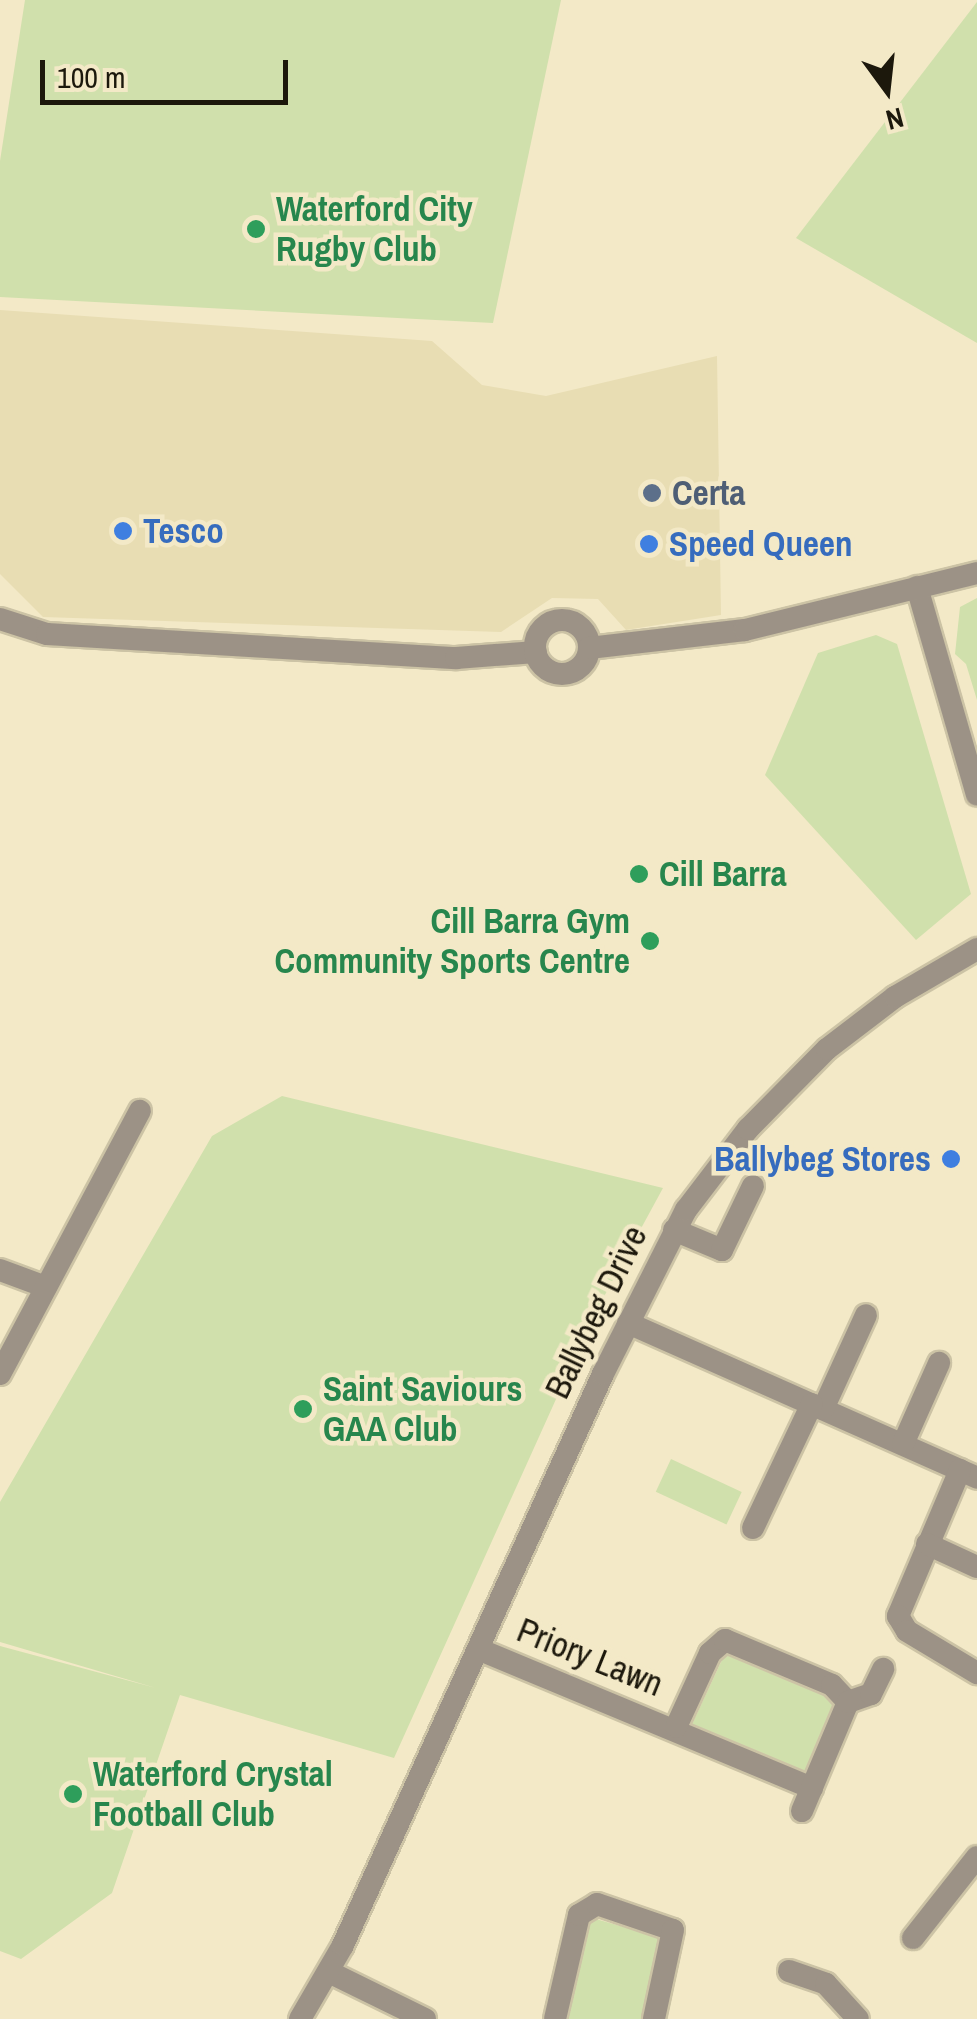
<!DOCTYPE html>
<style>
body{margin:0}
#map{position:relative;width:977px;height:2019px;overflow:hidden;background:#f3e9c7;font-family:"Archivo Narrow",sans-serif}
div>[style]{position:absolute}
.built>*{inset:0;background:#e8ddb3}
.green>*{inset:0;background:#d0e0ac;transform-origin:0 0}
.roads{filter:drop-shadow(2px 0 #ccc3a5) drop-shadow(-2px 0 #ccc3a5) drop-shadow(0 2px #ccc3a5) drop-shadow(0 -2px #ccc3a5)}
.minor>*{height:22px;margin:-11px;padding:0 11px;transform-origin:11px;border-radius:11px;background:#9c9286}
.minor>.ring{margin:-11px;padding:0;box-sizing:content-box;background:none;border:22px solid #9c9286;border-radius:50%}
.dots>*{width:28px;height:28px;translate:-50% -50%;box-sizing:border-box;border:5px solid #f3e9c7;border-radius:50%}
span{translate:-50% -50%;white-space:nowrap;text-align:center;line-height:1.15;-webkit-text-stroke:9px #f3e9c7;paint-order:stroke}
.leisure-label{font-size:35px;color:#27864d;font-weight:700}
.left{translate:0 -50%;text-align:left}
.right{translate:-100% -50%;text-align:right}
.service-label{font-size:35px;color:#4e5e75;font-weight:700}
.shop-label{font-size:35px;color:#366cbe;font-weight:700}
.street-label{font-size:35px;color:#1c180c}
.north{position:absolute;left:837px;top:40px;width:100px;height:100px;-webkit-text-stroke:8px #f3e9c7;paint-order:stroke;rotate:165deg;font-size:28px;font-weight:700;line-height:40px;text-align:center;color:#1c180c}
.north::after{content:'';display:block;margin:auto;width:35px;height:45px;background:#1c180c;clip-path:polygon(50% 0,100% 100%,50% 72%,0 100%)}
.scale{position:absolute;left:40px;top:60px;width:248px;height:45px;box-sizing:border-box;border:5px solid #1c180c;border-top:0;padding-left:12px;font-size:30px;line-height:35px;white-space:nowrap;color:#1c180c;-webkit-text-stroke:8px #f3e9c7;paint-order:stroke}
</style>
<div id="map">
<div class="built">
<i style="clip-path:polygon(0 310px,432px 341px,482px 385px,546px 396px,717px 356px,721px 615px,626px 630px,598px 599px,552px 598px,501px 632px,43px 617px,0 574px)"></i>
</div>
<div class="green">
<i style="clip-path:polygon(25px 0,561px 0,493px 323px,0 297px,0 161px)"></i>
<i style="clip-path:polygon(977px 2px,977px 343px,796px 238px)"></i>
<i style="clip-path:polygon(977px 598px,977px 700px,966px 664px,955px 654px,960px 607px)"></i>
<i style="clip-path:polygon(876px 635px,897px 644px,971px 894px,916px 940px,765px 775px,818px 653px)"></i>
<i style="clip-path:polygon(282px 1096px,663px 1188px,594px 1315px,394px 1758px,180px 1695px,112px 1893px,21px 1959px,0 1951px,0 1646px,156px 1688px,0 1642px,0 1502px,212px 1136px)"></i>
<i style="left:671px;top:1459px;width:78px;height:36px;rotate:25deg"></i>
<i style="left:728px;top:1647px;width:123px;height:87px;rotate:25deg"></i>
<i style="clip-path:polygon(589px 1917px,669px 1940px,646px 2019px,565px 2019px)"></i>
</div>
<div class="roads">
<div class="minor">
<i style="left:917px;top:587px;width:216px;rotate:73.9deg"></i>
<i style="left:0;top:619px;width:49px;rotate:17.7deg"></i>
<i style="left:47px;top:634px;width:410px;rotate:3.4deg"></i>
<i style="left:456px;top:658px;width:80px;rotate:-4.3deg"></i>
<i class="ring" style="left:535px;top:620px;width:32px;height:32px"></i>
<i style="left:589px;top:648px;width:157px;rotate:-6.6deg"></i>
<i style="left:745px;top:630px;width:239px;rotate:-13.8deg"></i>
<i style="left:674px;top:1230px;width:52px;rotate:22.6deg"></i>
<i style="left:722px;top:1250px;width:71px;rotate:-64.2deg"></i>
<i style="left:0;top:1270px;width:49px;rotate:20.3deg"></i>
<i style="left:628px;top:1323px;width:382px;rotate:23.9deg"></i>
<i style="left:0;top:1374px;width:298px;rotate:-62deg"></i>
<i style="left:823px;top:1409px;width:103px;rotate:-65.4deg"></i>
<i style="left:903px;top:1444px;width:89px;rotate:-66deg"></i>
<i style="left:960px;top:1470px;width:159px;rotate:113deg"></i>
<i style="left:898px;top:1616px;width:17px;rotate:59deg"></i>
<i style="left:907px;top:1631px;width:82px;rotate:31deg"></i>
<i style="left:753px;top:1528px;width:137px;rotate:-64.6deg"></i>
<i style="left:927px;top:1544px;width:55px;rotate:24.7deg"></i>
<i style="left:478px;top:1649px;width:362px;rotate:22.6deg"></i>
<i style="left:676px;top:1727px;width:81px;rotate:-65.3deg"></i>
<i style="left:710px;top:1653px;width:20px;rotate:-41deg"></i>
<i style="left:725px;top:1640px;width:116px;rotate:22.8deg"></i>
<i style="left:832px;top:1685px;width:23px;rotate:47deg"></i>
<i style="left:802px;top:1811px;width:118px;rotate:-67.1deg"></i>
<i style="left:848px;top:1702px;width:24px;rotate:-19deg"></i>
<i style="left:871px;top:1694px;width:28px;rotate:-64deg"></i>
<i style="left:913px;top:1938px;width:103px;rotate:-51.7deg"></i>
<i style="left:789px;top:1971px;width:39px;rotate:19deg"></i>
<i style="left:826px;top:1984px;width:47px;rotate:47.6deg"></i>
<i style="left:329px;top:1972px;width:107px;rotate:26.1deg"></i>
<i style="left:300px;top:2019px;width:86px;rotate:-59.8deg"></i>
<i style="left:343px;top:1945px;width:627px;rotate:-65.52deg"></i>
<i style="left:603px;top:1374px;width:184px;rotate:-63.2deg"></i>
<i style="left:686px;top:1210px;width:102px;rotate:-52.6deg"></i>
<i style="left:748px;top:1129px;width:112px;rotate:-45.4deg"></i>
<i style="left:827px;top:1049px;width:86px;rotate:-37.4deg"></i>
<i style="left:895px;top:997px;width:95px;rotate:-30.3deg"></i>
<i style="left:555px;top:2019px;width:107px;rotate:-77deg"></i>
<i style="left:579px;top:1915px;width:21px;rotate:-31deg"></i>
<i style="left:597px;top:1904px;width:80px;rotate:18.9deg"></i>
<i style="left:673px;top:1930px;width:91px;rotate:102.1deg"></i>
</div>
</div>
<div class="dots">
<i style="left:256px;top:229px;background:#2e9e5b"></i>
<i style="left:652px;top:493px;background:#5c6f8a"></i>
<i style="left:123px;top:531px;background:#3f7fe0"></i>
<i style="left:649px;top:544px;background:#3f7fe0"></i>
<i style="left:639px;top:874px;background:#2e9e5b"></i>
<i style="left:650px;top:941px;background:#2e9e5b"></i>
<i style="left:951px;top:1159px;background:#3f7fe0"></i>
<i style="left:303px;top:1409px;background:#2e9e5b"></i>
<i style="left:73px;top:1794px;background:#2e9e5b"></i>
</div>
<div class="leisure-label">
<span class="left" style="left:276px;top:229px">Waterford City<br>Rugby Club</span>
<span class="left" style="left:659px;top:874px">Cill Barra</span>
<span class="right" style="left:630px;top:941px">Cill Barra Gym<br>Community Sports Centre</span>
<span class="left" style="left:323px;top:1409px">Saint Saviours<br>GAA Club</span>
<span class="left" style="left:93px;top:1794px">Waterford Crystal<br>Football Club</span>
</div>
<div class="service-label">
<span class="left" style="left:672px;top:493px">Certa</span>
</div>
<div class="shop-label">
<span class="left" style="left:143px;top:531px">Tesco</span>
<span class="left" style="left:669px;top:544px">Speed Queen</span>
<span class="right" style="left:931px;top:1159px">Ballybeg Stores</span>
</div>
<div class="street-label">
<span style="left:596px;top:1312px;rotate:-64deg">Ballybeg Drive</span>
<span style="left:590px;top:1657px;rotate:22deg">Priory Lawn</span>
</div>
<div class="north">N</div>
<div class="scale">100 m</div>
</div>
